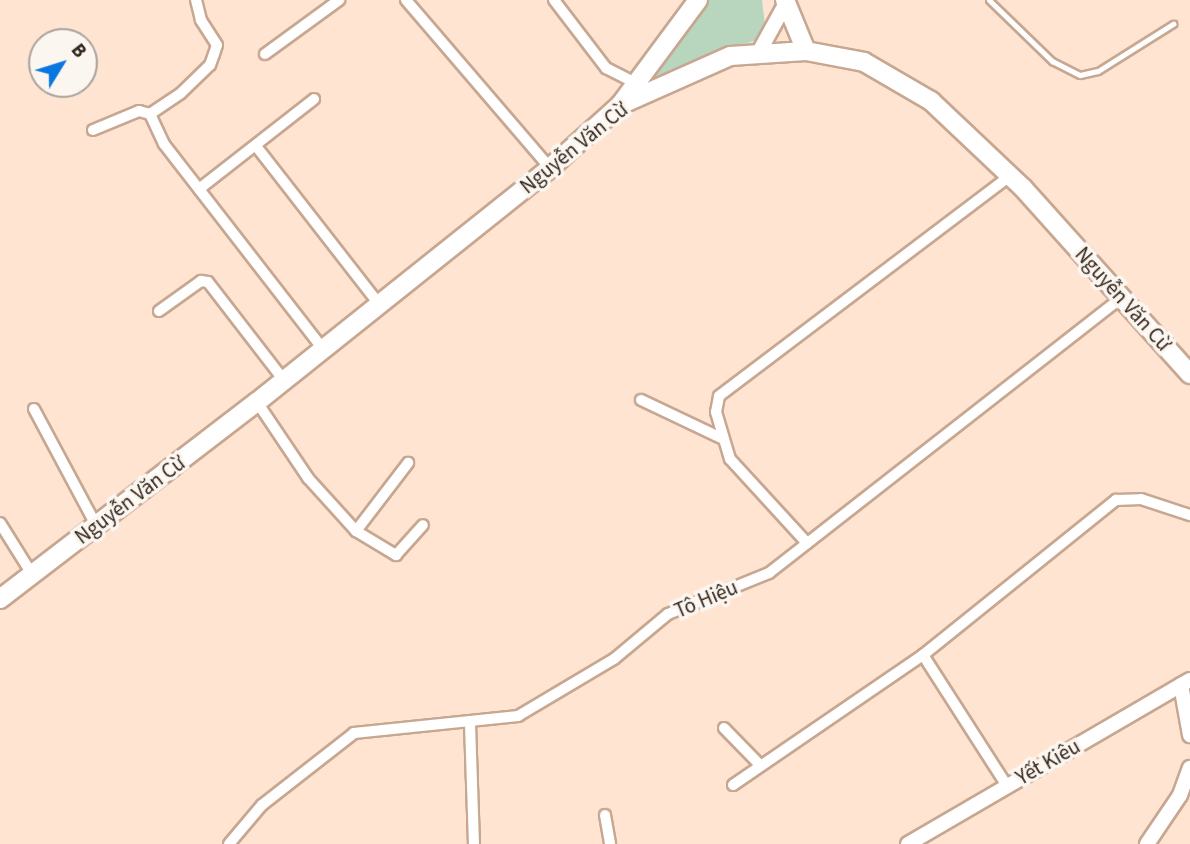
<!DOCTYPE html>
<meta charset="utf-8">
<style>
body{margin:0}
#map{position:relative;width:1190px;height:844px;overflow:hidden;background:#ffe4d1;font-family:"Source Sans 3",sans-serif}
div>[style]{position:absolute}
.green>*{inset:0;background:#b8d6bd}
.roads{filter:drop-shadow(2px 0 #c7a791) drop-shadow(-2px 0 #c7a791) drop-shadow(0 2px #c7a791) drop-shadow(0 -2px #c7a791)}
.service>*{height:5px;margin:-2.5px;padding:0 2.5px;transform-origin:2.5px;border-radius:2.5px;background:#fff}
.minor>*{height:10px;margin:-5px;padding:0 5px;transform-origin:5px;border-radius:5px;background:#fff}
.tertiary>*{height:14px;margin:-7px;padding:0 7px;transform-origin:7px;border-radius:7px;background:#fff}
.trunk>*{height:18px;margin:-9px;padding:0 9px;transform-origin:9px;border-radius:9px;background:#fff}
span{translate:-50% -50%;white-space:nowrap;text-align:center;line-height:1.15;-webkit-text-stroke:7px #fcf6f1;paint-order:stroke}
.street-label{font-size:21px;color:#32261d}
.north{position:absolute;left:28px;top:28px;width:70px;height:70px;box-sizing:border-box;background:#fcf6f1;border:2px solid #aba39c;border-radius:50%;rotate:52deg;font-size:19px;font-weight:700;line-height:28px;text-align:center;color:#32261d}
.north::after{content:'';display:block;margin:auto;width:24px;height:32px;background:#0977df;clip-path:polygon(50% 0,100% 100%,50% 72%,0 100%)}
</style>
<div id="map">
<div class="green">
<i style="clip-path:polygon(701px 0,762px 0,765px 25px,759px 39px,645px 80px)"></i>
</div>
<div class="roads">
<div class="service">
<i style="left:989px;top:0;width:88px;rotate:44.1deg"></i>
<i style="left:1052px;top:61px;width:31px;rotate:27deg"></i>
<i style="left:1080px;top:75px;width:18px;rotate:-13deg"></i>
<i style="left:1098px;top:71px;width:89px;rotate:-32.1deg"></i>
</div>
<div class="minor">
<i style="left:406px;top:0;width:221px;rotate:49.4deg"></i>
<i style="left:554px;top:0;width:86px;rotate:52.6deg"></i>
<i style="left:606px;top:68px;width:31px;rotate:27deg"></i>
<i style="left:265px;top:54px;width:92px;rotate:-36.1deg"></i>
<i style="left:150px;top:114px;width:33px;rotate:65deg"></i>
<i style="left:164px;top:144px;width:258px;rotate:52.2deg"></i>
<i style="left:150px;top:114px;width:37px;rotate:-34deg"></i>
<i style="left:181px;top:93px;width:40px;rotate:-44deg"></i>
<i style="left:210px;top:65px;width:12px;rotate:-70deg"></i>
<i style="left:214px;top:54px;width:9px;rotate:-72deg"></i>
<i style="left:217px;top:45px;width:30px;rotate:-123deg"></i>
<i style="left:201px;top:20px;width:21px;rotate:-104deg"></i>
<i style="left:93px;top:130px;width:50px;rotate:-22.4deg"></i>
<i style="left:139px;top:111px;width:11px;rotate:15deg"></i>
<i style="left:256px;top:146px;width:200px;rotate:52.1deg"></i>
<i style="left:199px;top:189px;width:146px;rotate:-38deg"></i>
<i style="left:159px;top:311px;width:52px;rotate:-35.5deg"></i>
<i style="left:201px;top:281px;width:7px;rotate:8deg"></i>
<i style="left:208px;top:282px;width:123px;rotate:52.3deg"></i>
<i style="left:641px;top:400px;width:89px;rotate:25.4deg"></i>
<i style="left:257px;top:402px;width:92px;rotate:56.1deg"></i>
<i style="left:308px;top:478px;width:72px;rotate:47.8deg"></i>
<i style="left:356px;top:531px;width:47px;rotate:31deg"></i>
<i style="left:396px;top:555px;width:40px;rotate:-48deg"></i>
<i style="left:34px;top:409px;width:132px;rotate:61.9deg"></i>
<i style="left:0;top:523px;width:60px;rotate:57.9deg"></i>
<i style="left:356px;top:531px;width:86px;rotate:-52.6deg"></i>
<i style="left:807px;top:543px;width:114px;rotate:-132.5deg"></i>
<i style="left:730px;top:459px;width:49px;rotate:-106.6deg"></i>
<i style="left:716px;top:412px;width:16px;rotate:-79deg"></i>
<i style="left:719px;top:396px;width:365px;rotate:-37.1deg"></i>
<i style="left:923px;top:655px;width:156px;rotate:57.3deg"></i>
<i style="left:470px;top:724px;width:120px;rotate:88.1deg"></i>
<i style="left:724px;top:728px;width:52px;rotate:45.8deg"></i>
<i style="left:733px;top:785px;width:230px;rotate:-34.4deg"></i>
<i style="left:923px;top:655px;width:248px;rotate:-38.8deg"></i>
<i style="left:1116px;top:500px;width:25px;rotate:-2deg"></i>
<i style="left:1141px;top:499px;width:52px;rotate:18.1deg"></i>
<i style="left:605px;top:815px;width:29px;rotate:80deg"></i>
<i style="left:229px;top:844px;width:51px;rotate:-49.8deg"></i>
<i style="left:262px;top:805px;width:117px;rotate:-38deg"></i>
<i style="left:354px;top:733px;width:165px;rotate:-5.9deg"></i>
<i style="left:518px;top:716px;width:112px;rotate:-30.7deg"></i>
<i style="left:614px;top:659px;width:70px;rotate:-39.8deg"></i>
<i style="left:668px;top:614px;width:109px;rotate:-22.1deg"></i>
<i style="left:769px;top:573px;width:448px;rotate:-38deg"></i>
</div>
<div class="tertiary">
<i style="left:759px;top:52px;width:56px;rotate:-61.1deg"></i>
<i style="left:1181px;top:685px;width:51px;rotate:79.8deg"></i>
<i style="left:908px;top:844px;width:326px;rotate:-30.2deg"></i>
<i style="left:1147px;top:844px;width:59px;rotate:-56deg"></i>
<i style="left:1180px;top:795px;width:29px;rotate:-70deg"></i>
</div>
<div class="trunk">
<i style="left:785px;top:0;width:55px;rotate:67.6deg"></i>
<i style="left:620px;top:105px;width:131px;rotate:-53.4deg"></i>
<i style="left:0;top:599px;width:324px;rotate:-37.5deg"></i>
<i style="left:257px;top:402px;width:375px;rotate:-38.6deg"></i>
<i style="left:550px;top:168px;width:94px;rotate:-42deg"></i>
<i style="left:620px;top:105px;width:120px;rotate:-24deg"></i>
<i style="left:730px;top:56px;width:76px;rotate:-3.8deg"></i>
<i style="left:806px;top:51px;width:59px;rotate:10.7deg"></i>
<i style="left:864px;top:62px;width:78px;rotate:30.2deg"></i>
<i style="left:931px;top:101px;width:127px;rotate:43.4deg"></i>
<i style="left:1023px;top:188px;width:250px;rotate:48.1deg"></i>
</div>
</div>
<div class="street-label">
<span style="left:574px;top:148px;rotate:-39deg">Nguyễn Văn Cừ</span>
<span style="left:1123px;top:299px;rotate:48deg">Nguyễn Văn Cừ</span>
<span style="left:130px;top:500px;rotate:-37deg">Nguyễn Văn Cừ</span>
<span style="left:706px;top:599px;rotate:-23deg">Tô Hiệu</span>
<span style="left:1048px;top:762px;rotate:-30deg">Yết Kiêu</span>
</div>
<div class="north">B</div>
</div>
